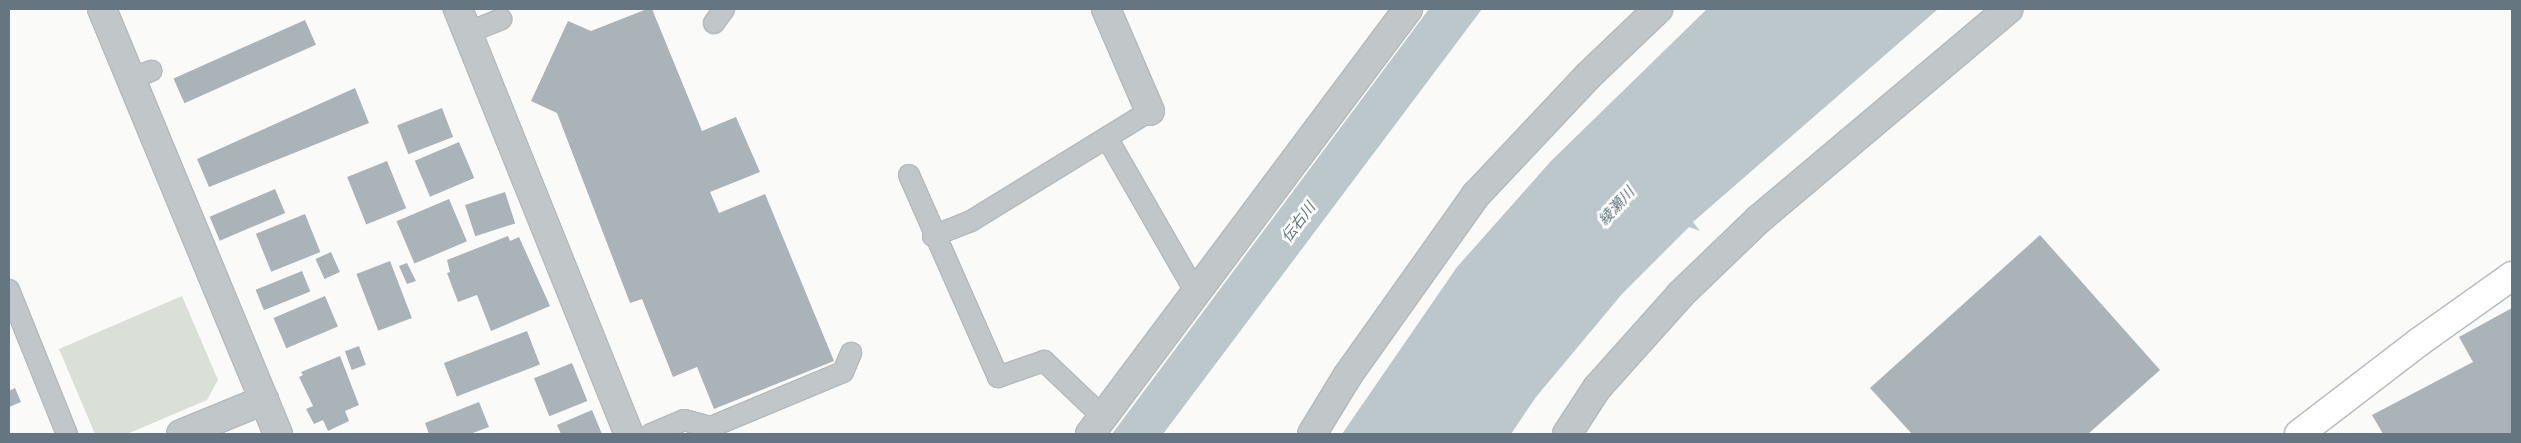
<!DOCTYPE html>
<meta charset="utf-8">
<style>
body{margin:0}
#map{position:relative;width:2521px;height:443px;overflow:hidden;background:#fafaf8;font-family:Quicksand,"Noto Sans JP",sans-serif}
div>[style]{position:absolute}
.green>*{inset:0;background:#dadfd7}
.water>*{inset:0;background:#bbc7cb}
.building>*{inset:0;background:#aab3b8;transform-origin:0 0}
.roads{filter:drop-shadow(1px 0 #b4babe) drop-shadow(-1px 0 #b4babe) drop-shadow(0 1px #b4babe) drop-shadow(0 -1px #b4babe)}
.lane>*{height:20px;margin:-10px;padding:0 10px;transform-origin:10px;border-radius:10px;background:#c1c6c9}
.street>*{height:28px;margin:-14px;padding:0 14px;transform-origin:14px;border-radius:14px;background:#c1c6c9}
.secondary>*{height:28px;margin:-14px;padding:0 14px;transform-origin:14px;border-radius:14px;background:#fff}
span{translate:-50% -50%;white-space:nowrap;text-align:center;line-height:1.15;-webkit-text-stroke:5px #fff;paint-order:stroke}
.water-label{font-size:15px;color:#60757b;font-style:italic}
.frame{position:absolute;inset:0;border:10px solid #667681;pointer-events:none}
</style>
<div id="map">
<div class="green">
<i style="clip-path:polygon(182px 296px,218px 380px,207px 400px,127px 434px,95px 434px,59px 349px)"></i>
</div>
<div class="water">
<i style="clip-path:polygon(1429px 9px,1482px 9px,1163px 434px,1112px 434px)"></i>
<i style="clip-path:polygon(1707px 9px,1938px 9px,1693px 222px,1700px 231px,1689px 227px,1622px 294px,1536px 397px,1511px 434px,1342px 434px,1457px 267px,1551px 161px)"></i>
</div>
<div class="building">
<i style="clip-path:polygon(647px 9px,652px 9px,702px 131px,736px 117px,760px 172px,710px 192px,719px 213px,765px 194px,834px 361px,714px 409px,697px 367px,673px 377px,642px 299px,630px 303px,557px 113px,531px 101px,568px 21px,591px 31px)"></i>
<i style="left:305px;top:20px;width:27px;height:144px;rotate:66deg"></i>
<i style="clip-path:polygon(355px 88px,369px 123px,209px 187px,197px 159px)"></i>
<i style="left:442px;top:108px;width:31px;height:48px;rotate:69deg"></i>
<i style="left:459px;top:142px;width:39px;height:48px;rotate:67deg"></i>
<i style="left:387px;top:161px;width:51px;height:43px;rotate:68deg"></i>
<i style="left:275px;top:189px;width:26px;height:71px;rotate:67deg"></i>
<i style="left:505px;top:192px;width:33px;height:42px;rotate:72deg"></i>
<i style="left:449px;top:199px;width:46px;height:57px;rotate:67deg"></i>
<i style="left:305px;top:214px;width:41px;height:53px;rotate:68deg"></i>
<i style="clip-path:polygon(2040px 235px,2160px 370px,2088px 434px,1912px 434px,1870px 388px)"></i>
<i style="clip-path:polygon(508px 236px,510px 241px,519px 237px,550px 306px,491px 331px,477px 295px,458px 302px,447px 273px,450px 272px,447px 260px)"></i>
<i style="left:331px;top:252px;width:22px;height:17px;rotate:66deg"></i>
<i style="left:390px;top:261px;width:61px;height:36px;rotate:69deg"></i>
<i style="clip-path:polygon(407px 263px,416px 281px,407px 284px,399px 266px)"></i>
<i style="left:302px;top:271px;width:22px;height:50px;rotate:68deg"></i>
<i style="left:325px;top:296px;width:33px;height:56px;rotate:67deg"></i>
<i style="clip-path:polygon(2512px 308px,2512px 434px,2383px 434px,2372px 415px,2473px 362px,2459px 337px)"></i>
<i style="left:527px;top:331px;width:36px;height:89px;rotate:69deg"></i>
<i style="left:359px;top:346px;width:20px;height:15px;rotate:70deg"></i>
<i style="clip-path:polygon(340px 356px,359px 405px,345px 411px,349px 421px,328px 431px,323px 420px,314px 424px,306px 409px,313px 406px,299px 377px,303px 375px,301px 372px)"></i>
<i style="left:572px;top:363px;width:41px;height:41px;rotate:68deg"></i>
<i style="clip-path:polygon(15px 388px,21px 402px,9px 407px,9px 391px)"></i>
<i style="clip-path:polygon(479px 402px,489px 427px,470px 434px,429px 434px,425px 423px)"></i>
<i style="clip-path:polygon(592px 410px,602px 434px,561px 434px,557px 425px)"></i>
</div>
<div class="roads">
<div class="lane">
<i style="left:714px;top:23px;width:17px;rotate:-54deg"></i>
<i style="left:467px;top:33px;width:37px;rotate:-22deg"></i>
<i style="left:131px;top:79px;width:22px;rotate:-22deg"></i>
<i style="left:1107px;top:138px;width:179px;rotate:60.1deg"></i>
<i style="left:909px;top:175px;width:221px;rotate:66.2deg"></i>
<i style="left:998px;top:377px;width:49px;rotate:-19.2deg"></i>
<i style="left:1044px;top:361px;width:81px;rotate:43.5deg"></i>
<i style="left:933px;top:236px;width:41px;rotate:-21.5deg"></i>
<i style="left:971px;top:221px;width:210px;rotate:-31.6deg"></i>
<i style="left:9px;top:290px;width:155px;rotate:68.1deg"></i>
<i style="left:651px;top:434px;width:36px;rotate:-23deg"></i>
<i style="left:684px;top:420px;width:28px;rotate:15deg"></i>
<i style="left:711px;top:427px;width:143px;rotate:-22.6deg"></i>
<i style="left:843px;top:372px;width:21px;rotate:-67deg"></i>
</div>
<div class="street">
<i style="left:102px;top:9px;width:460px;rotate:67.5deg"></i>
<i style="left:458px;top:9px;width:458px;rotate:68.1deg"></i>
<i style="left:1106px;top:9px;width:111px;rotate:66.7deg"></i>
<i style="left:181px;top:434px;width:90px;rotate:-22.3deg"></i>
<i style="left:1090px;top:434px;width:531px;rotate:-53.19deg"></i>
<i style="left:1312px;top:434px;width:69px;rotate:-58.6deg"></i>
<i style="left:1348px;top:375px;width:221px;rotate:-54.6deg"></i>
<i style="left:1476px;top:195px;width:163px;rotate:-46.7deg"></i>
<i style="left:1588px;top:76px;width:97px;rotate:-43.7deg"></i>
<i style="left:1567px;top:434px;width:55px;rotate:-56.9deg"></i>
<i style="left:1597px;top:388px;width:126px;rotate:-48.2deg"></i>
<i style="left:1681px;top:294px;width:108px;rotate:-43.9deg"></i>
<i style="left:1759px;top:219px;width:326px;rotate:-40.1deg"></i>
</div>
<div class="secondary">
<i style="left:2299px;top:434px;width:151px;rotate:-37.5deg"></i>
<i style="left:2419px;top:342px;width:114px;rotate:-35.4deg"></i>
</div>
</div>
<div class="water-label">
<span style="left:1616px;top:206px;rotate:-48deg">綾瀬川</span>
<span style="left:1298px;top:222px;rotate:-53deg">伝右川</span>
</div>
<div class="frame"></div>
</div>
